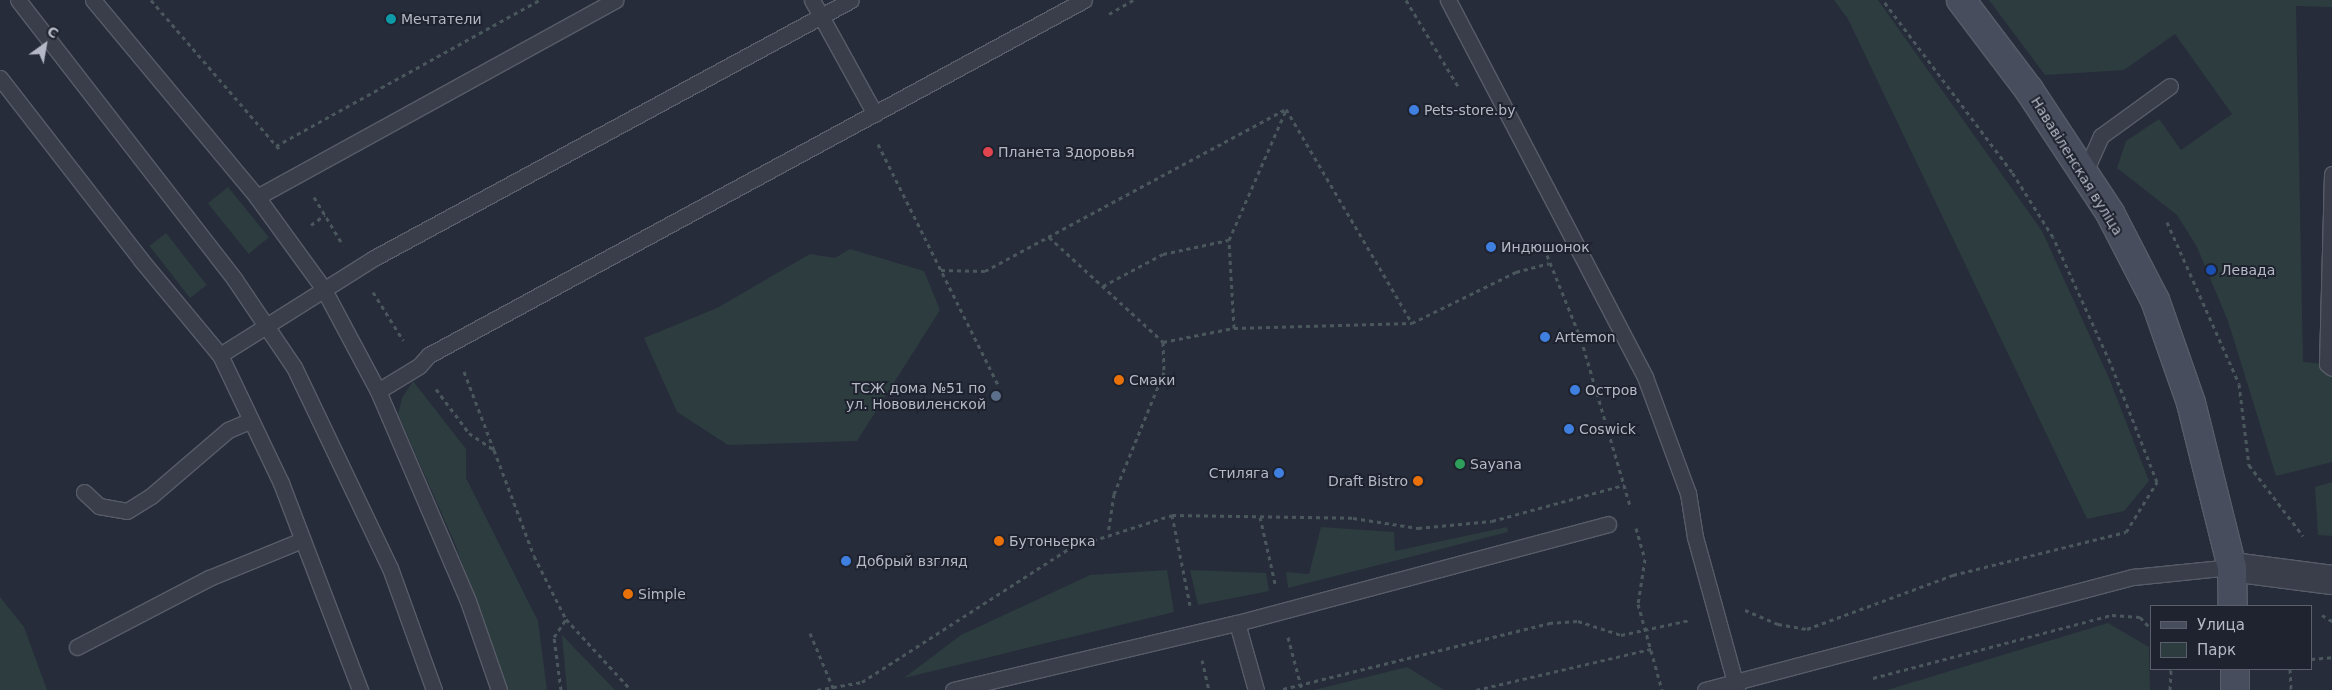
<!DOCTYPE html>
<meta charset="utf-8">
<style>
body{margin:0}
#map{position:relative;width:2332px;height:690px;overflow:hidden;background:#262c3a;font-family:"DejaVu Sans",sans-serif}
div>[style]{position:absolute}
.green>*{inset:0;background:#2c3c3f;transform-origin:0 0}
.path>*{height:3px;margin-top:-1.5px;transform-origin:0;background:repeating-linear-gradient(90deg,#4a575c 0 4px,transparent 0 8px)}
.roads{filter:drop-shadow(1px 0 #585c68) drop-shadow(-1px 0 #585c68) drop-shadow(0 1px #585c68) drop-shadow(0 -1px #585c68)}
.lane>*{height:15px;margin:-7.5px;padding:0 7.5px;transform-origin:7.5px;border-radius:7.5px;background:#393e4a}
.street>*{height:28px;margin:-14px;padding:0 14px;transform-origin:14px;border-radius:14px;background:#393e4a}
.secondary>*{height:28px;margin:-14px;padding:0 14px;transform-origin:14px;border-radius:14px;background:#484d5d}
.dots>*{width:14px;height:14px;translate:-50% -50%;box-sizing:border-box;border:2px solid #1f232f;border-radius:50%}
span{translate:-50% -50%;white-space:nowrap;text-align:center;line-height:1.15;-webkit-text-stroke:4px #1f232f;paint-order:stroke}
.poi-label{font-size:14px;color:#b5b9c6}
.left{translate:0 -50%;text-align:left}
.right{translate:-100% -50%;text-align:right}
.street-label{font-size:14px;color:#b5b9c6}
.legend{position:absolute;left:2150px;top:605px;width:162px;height:65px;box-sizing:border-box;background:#1f232f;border:1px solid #5b5f6b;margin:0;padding:6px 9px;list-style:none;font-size:15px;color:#b5b9c6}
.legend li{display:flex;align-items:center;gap:10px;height:25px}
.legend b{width:25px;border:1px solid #5b5f6b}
.north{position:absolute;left:20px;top:20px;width:50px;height:50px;-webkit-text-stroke:4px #1f232f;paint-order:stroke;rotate:32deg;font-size:14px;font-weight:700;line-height:20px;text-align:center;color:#b5b9c6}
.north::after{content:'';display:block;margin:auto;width:18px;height:22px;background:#b5b9c6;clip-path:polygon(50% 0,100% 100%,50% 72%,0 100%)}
</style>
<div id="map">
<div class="green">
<i style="clip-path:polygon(1834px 0,1878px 0,2042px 231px,2109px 378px,2149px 481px,2124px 511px,2087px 519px,1848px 19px)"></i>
<i style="clip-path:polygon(1989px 0,2332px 0,2332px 7px,2296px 6px,2303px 362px,2327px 364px,2332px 368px,2332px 462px,2276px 476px,2228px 321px,2197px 247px,2177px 215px,2117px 168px,2126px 141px,2159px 119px,2181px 150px,2232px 114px,2175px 34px,2124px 70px,2045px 75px)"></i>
<i style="left:228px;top:187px;width:65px;height:26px;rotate:51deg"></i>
<i style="left:166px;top:233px;width:66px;height:21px;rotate:52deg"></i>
<i style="clip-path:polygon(850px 249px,924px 271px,940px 310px,857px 441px,728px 445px,677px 412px,644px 338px,717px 308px,810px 254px,835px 258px)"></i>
<i style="clip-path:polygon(413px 381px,466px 449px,466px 478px,538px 621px,547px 690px,508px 690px,455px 544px,398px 414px,402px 398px)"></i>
<i style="clip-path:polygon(2332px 482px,2332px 536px,2318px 535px,2315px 487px)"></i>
<i style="clip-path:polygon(1321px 527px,1394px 532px,1395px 551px,1507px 527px,1508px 532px,1288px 588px,1286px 572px,1309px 574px)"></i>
<i style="clip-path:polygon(1167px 570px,1174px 612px,904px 678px,961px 635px,1090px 575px)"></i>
<i style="clip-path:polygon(1190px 570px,1266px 573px,1269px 591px,1198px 605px)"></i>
<i style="clip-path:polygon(0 597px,24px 627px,47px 690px,0 690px)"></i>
<i style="clip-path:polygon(2108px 623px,2149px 647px,2150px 690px,1887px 690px)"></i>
<i style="clip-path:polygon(562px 635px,615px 690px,567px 690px)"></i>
<i style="clip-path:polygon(1407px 667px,1444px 690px,1314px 690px)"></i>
</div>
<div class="path">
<i style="left:151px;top:0;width:199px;rotate:49.3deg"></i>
<i style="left:1406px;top:0;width:103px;rotate:58.9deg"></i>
<i style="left:1109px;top:14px;width:28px;rotate:-30deg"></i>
<i style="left:878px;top:144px;width:271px;rotate:63.5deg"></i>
<i style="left:276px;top:146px;width:301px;rotate:-29deg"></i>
<i style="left:314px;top:197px;width:56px;rotate:58.9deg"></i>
<i style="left:2167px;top:222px;width:177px;rotate:66deg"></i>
<i style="left:2239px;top:384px;width:82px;rotate:83deg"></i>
<i style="left:2249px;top:465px;width:89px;rotate:52.7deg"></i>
<i style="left:311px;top:225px;width:17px;rotate:-36deg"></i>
<i style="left:1049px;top:237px;width:155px;rotate:42.6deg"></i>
<i style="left:1163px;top:342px;width:30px;rotate:88deg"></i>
<i style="left:1164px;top:372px;width:132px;rotate:112.3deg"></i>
<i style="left:1114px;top:494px;width:40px;rotate:98.5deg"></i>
<i style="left:1547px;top:255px;width:91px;rotate:68deg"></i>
<i style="left:1581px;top:339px;width:173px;rotate:73.6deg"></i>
<i style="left:941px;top:270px;width:44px;rotate:1.3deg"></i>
<i style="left:985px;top:271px;width:342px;rotate:-28.3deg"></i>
<i style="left:1286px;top:109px;width:248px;rotate:59.5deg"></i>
<i style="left:1412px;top:323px;width:116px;rotate:-26.1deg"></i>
<i style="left:1516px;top:272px;width:34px;rotate:-15deg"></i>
<i style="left:1103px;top:286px;width:68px;rotate:-28.1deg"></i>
<i style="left:1163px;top:254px;width:67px;rotate:-12deg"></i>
<i style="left:373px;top:292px;width:57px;rotate:58deg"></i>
<i style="left:1234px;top:328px;width:178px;rotate:-1.6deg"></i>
<i style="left:1163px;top:342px;width:72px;rotate:-11.2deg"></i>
<i style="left:1234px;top:328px;width:88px;rotate:-93.3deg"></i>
<i style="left:1229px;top:240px;width:142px;rotate:-66.3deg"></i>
<i style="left:436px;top:389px;width:55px;rotate:53.1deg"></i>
<i style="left:469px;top:433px;width:30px;rotate:34deg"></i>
<i style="left:494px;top:450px;width:87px;rotate:-110.9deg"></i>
<i style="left:494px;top:450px;width:113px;rotate:69.3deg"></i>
<i style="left:534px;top:556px;width:71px;rotate:63.1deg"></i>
<i style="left:566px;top:619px;width:96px;rotate:47.5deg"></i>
<i style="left:1172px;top:515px;width:92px;rotate:78.7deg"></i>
<i style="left:1260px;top:517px;width:68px;rotate:77.2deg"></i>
<i style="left:1636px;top:528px;width:32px;rotate:74deg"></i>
<i style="left:1645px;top:559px;width:46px;rotate:98.8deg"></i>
<i style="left:1638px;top:604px;width:89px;rotate:74.4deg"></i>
<i style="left:1745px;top:610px;width:36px;rotate:23deg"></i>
<i style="left:1778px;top:624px;width:29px;rotate:10deg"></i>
<i style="left:1807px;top:629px;width:156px;rotate:-20.3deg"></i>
<i style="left:1953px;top:575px;width:178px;rotate:-14deg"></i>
<i style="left:2126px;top:532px;width:59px;rotate:-58.2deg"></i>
<i style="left:2157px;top:482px;width:129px;rotate:-111.4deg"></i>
<i style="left:2110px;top:362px;width:137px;rotate:-114.5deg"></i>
<i style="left:2053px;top:237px;width:77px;rotate:-122.2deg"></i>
<i style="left:2012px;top:172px;width:215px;rotate:-126.9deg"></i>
<i style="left:2322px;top:615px;width:12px;rotate:31deg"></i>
<i style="left:810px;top:633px;width:62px;rotate:67.2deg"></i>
<i style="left:1288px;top:637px;width:55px;rotate:75.2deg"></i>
<i style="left:2311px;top:659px;width:21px;rotate:-5deg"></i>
<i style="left:1202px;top:660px;width:31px;rotate:77deg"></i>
<i style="left:2290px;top:669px;width:21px;rotate:87deg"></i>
<i style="left:1873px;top:678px;width:247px;rotate:-14.8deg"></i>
<i style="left:2112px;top:615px;width:28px;rotate:4deg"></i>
<i style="left:2140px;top:617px;width:16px;rotate:47deg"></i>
<i style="left:1283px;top:689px;width:274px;rotate:-13.9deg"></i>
<i style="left:1549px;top:623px;width:29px;rotate:-4deg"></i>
<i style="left:1578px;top:621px;width:45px;rotate:18deg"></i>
<i style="left:1621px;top:635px;width:71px;rotate:-12.3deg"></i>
<i style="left:561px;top:690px;width:53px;rotate:-97.5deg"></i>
<i style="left:554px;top:637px;width:22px;rotate:-56deg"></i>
<i style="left:817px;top:690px;width:46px;rotate:-10.1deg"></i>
<i style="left:862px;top:682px;width:247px;rotate:-32.8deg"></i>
<i style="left:1070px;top:548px;width:107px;rotate:-17.9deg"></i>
<i style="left:1172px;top:515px;width:181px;rotate:0.9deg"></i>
<i style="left:1353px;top:518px;width:66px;rotate:8.7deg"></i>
<i style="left:1418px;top:528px;width:74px;rotate:-5.4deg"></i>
<i style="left:1492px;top:521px;width:137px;rotate:-15.3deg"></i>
<i style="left:1476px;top:690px;width:180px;rotate:-13.2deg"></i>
<i style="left:2170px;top:690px;width:21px;rotate:-87deg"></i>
</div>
<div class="roads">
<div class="lane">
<i style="left:18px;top:0;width:354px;rotate:52.2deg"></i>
<i style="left:235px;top:280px;width:105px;rotate:55.9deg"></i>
<i style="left:294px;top:367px;width:223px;rotate:64.5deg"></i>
<i style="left:390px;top:568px;width:130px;rotate:70.2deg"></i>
<i style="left:93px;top:0;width:256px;rotate:50.2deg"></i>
<i style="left:257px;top:197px;width:112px;rotate:54deg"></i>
<i style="left:323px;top:288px;width:117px;rotate:61.9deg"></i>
<i style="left:378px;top:391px;width:228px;rotate:66.8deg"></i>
<i style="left:468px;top:601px;width:94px;rotate:70.8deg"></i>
<i style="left:812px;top:0;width:130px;rotate:61.1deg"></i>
<i style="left:1448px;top:0;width:425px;rotate:62.4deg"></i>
<i style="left:1645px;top:377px;width:124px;rotate:69.7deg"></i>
<i style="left:1688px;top:493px;width:45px;rotate:81deg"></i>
<i style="left:1695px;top:537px;width:159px;rotate:74.6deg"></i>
<i style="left:0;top:78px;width:230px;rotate:52.2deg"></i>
<i style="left:141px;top:260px;width:124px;rotate:50.3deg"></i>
<i style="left:220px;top:355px;width:142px;rotate:64.5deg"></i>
<i style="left:281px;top:483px;width:222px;rotate:69.1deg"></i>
<i style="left:2084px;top:174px;width:42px;rotate:-65.9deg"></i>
<i style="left:2101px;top:136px;width:85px;rotate:-35.9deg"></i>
<i style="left:2332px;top:174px;width:190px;rotate:91.5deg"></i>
<i style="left:2327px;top:364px;width:6px;rotate:39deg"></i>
<i style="left:257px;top:197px;width:409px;rotate:-28.8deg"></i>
<i style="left:220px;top:355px;width:182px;rotate:-32.2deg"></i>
<i style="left:374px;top:258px;width:542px;rotate:-28.41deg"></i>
<i style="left:378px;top:391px;width:48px;rotate:-31.4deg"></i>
<i style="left:419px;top:366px;width:15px;rotate:-48deg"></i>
<i style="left:429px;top:355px;width:745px;rotate:-28.46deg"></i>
<i style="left:84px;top:492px;width:21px;rotate:43deg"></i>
<i style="left:99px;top:506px;width:28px;rotate:10deg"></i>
<i style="left:127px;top:511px;width:28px;rotate:-32deg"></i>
<i style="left:151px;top:496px;width:101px;rotate:-40.6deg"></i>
<i style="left:228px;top:430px;width:23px;rotate:-23deg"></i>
<i style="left:1237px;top:623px;width:70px;rotate:74.2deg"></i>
<i style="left:77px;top:647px;width:149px;rotate:-27.6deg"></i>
<i style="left:209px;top:578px;width:100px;rotate:-22.2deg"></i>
<i style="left:953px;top:690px;width:292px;rotate:-13.3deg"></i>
<i style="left:1237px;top:623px;width:384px;rotate:-14.9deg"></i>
<i style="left:1705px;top:690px;width:443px;rotate:-14.8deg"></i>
<i style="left:2133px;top:577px;width:100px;rotate:-5.8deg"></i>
</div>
<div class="street">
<i style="left:2232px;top:567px;width:101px;rotate:7.4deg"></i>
</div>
<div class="secondary">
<i style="left:1961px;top:0;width:113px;rotate:52.9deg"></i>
<i style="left:2029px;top:90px;width:147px;rotate:56.6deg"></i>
<i style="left:2110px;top:213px;width:98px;rotate:62.7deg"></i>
<i style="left:2155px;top:300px;width:109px;rotate:70.7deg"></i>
<i style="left:2191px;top:403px;width:169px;rotate:76deg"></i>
<i style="left:2232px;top:567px;width:39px;rotate:89deg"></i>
<i style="left:2235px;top:669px;width:21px;rotate:90deg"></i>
</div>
</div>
<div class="dots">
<i style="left:391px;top:19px;background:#0f9aa8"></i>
<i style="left:1414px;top:110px;background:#3f7fe0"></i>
<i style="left:988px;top:152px;background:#e0444e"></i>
<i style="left:1491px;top:247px;background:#3f7fe0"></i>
<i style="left:2211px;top:270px;background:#1a4fb4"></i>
<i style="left:1545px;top:337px;background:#3f7fe0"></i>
<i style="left:1119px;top:380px;background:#e8710a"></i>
<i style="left:1575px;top:390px;background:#3f7fe0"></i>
<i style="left:996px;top:396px;background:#5c6f8a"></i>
<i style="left:1569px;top:429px;background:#3f7fe0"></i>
<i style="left:1460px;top:464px;background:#2e9e5b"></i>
<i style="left:1279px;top:473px;background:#3f7fe0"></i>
<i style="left:1418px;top:481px;background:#e8710a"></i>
<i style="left:999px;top:541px;background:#e8710a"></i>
<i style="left:846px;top:561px;background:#3f7fe0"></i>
<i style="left:628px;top:594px;background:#e8710a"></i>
</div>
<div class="poi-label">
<span class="left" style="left:401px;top:19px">Мечтатели</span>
<span class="left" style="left:1424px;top:110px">Pets-store.by</span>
<span class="left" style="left:998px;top:152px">Планета Здоровья</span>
<span class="left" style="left:1501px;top:247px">Индюшонок</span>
<span class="left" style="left:2221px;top:270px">Левада</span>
<span class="left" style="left:1555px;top:337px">Artemon</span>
<span class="left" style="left:1129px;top:380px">Смаки</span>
<span class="right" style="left:986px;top:396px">ТСЖ дома №51 по<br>ул. Нововиленской</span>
<span class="left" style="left:1585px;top:390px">Остров</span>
<span class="left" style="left:1579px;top:429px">Coswick</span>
<span class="left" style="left:1470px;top:464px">Sayana</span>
<span class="right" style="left:1269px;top:473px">Стиляга</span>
<span class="right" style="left:1408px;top:481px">Draft Bistro</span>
<span class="left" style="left:1009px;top:541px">Бутоньерка</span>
<span class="left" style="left:856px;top:561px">Добрый взгляд</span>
<span class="left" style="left:638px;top:594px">Simple</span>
</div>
<div class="street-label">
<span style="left:2077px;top:166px;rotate:58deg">Нававіленская вуліца</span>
</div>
<ul class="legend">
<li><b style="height:6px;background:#484d5d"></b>Улица</li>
<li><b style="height:14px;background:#2c3c3f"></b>Парк</li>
</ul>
<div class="north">С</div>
</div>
